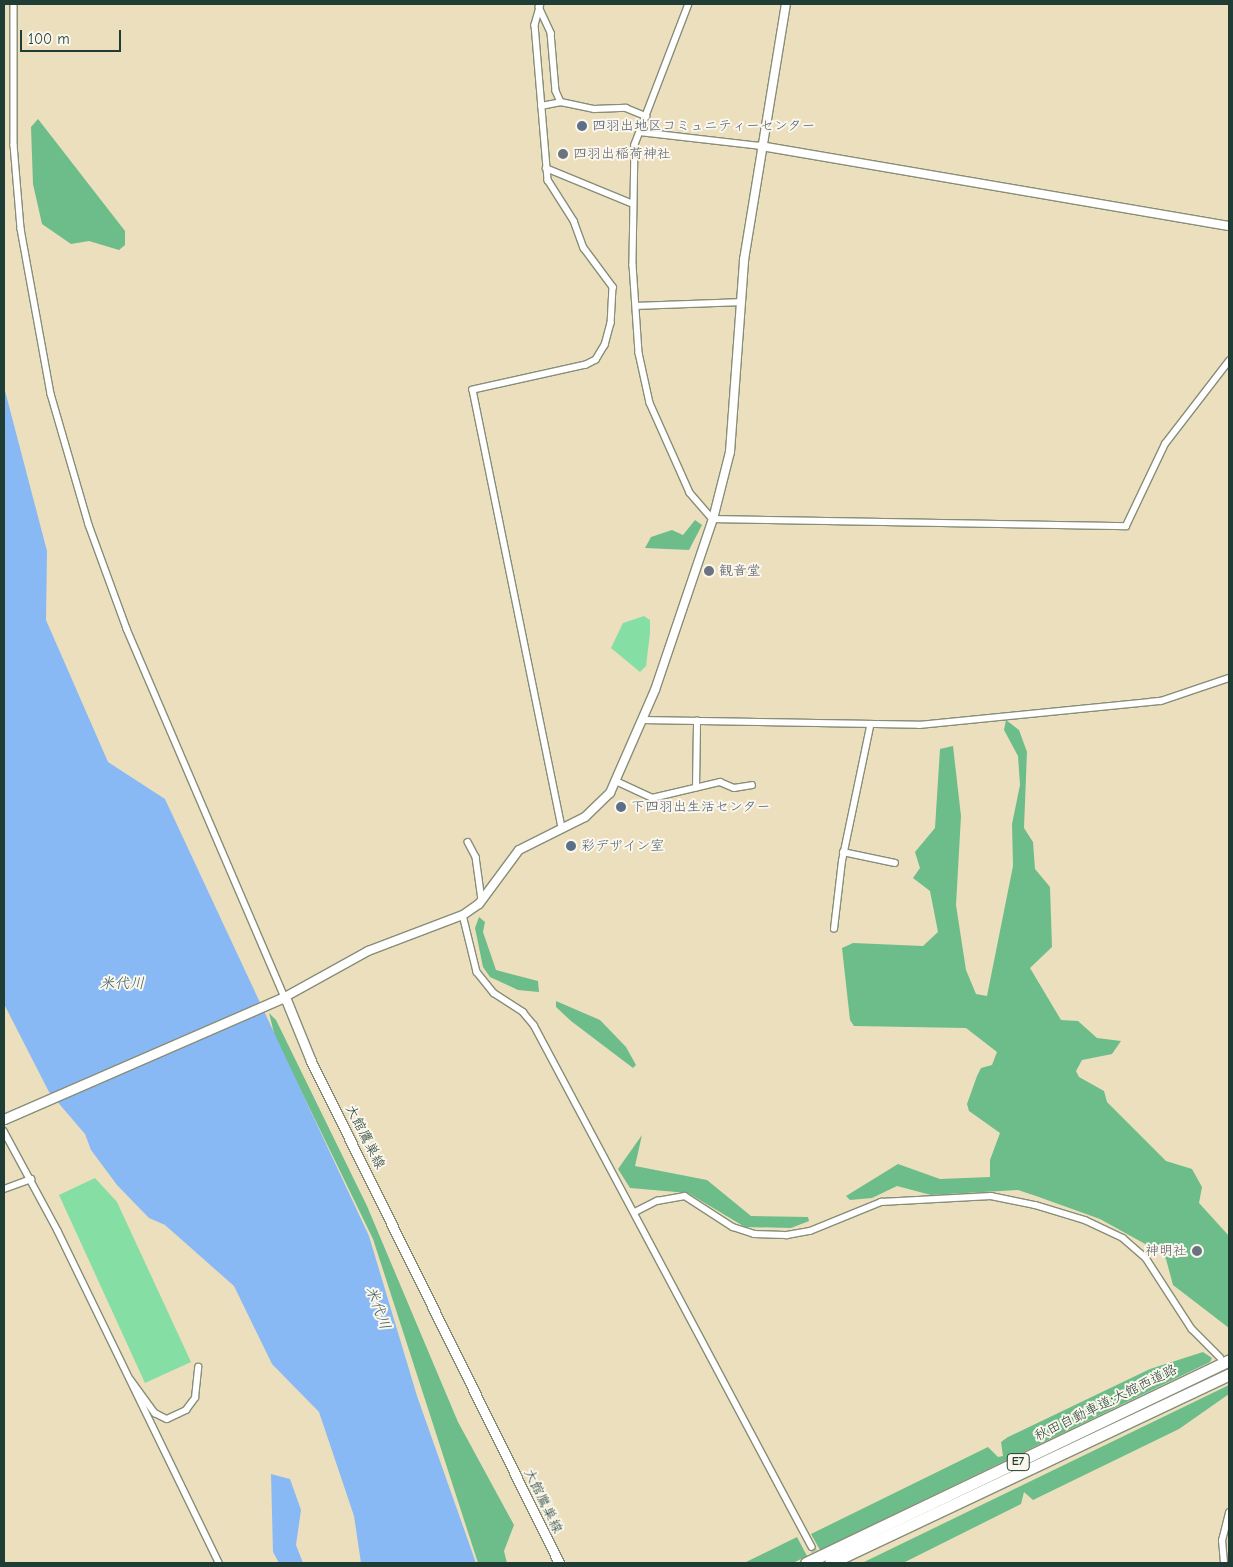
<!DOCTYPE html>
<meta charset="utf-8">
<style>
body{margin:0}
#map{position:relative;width:1233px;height:1567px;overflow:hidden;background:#ecdfbd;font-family:"Comic Neue","Klee One",sans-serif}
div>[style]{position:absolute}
.green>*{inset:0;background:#85dea3}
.forest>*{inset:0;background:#6cbd89}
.water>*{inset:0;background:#88b9f4}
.minor-tunnel>*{height:5.5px;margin-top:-2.75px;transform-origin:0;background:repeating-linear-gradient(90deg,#c3bfa2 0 5.5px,transparent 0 8.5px)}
.roads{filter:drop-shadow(1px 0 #868e78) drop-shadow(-1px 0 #868e78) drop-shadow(0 1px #868e78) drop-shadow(0 -1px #868e78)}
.minor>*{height:5.5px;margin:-2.75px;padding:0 2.75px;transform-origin:2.75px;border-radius:2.75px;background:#fff}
.tertiary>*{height:8px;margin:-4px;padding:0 4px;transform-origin:4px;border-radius:4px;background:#fff}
.secondary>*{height:9px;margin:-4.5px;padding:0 4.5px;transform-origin:4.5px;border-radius:4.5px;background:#fff}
.motorway>*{height:11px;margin:-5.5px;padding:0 5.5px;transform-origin:5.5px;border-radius:5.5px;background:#fff}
.dots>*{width:14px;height:14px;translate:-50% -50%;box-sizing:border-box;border:2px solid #fbf7ec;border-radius:50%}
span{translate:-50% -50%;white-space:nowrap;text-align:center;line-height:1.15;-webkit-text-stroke:4px #fbf7ec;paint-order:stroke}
.shield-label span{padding:1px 4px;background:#fbf7ec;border:1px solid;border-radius:4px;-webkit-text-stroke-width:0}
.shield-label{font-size:12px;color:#1f3d34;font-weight:700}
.service-label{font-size:14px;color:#4e5e75}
.left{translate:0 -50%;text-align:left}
.worship-label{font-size:14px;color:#5b616d}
.right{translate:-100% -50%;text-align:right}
.street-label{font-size:14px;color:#1f3d34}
.water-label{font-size:15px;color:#395c64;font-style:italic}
.frame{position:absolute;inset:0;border:5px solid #1f3d34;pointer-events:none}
.scale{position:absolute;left:20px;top:30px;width:101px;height:22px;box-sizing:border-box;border:2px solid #1f3d34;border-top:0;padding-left:6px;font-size:15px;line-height:18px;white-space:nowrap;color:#1f3d34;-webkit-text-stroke:4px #fbf7ec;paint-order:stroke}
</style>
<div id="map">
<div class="green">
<i style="clip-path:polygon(644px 616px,650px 620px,650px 633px,646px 666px,640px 672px,611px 648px,623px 623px)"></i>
<i style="clip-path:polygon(95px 1178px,117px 1202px,191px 1362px,145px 1383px,59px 1195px)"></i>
</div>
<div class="forest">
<i style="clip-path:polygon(38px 119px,125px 231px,125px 245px,119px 250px,89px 241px,71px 244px,42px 224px,33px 184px,31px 127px)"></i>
<i style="clip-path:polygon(695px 520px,702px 525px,689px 550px,645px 548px,651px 537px,672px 530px,683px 535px)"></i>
<i style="clip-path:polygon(1006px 720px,1019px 730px,1027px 752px,1024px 828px,1033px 842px,1035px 869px,1050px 887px,1052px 947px,1030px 968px,1061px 1020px,1078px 1021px,1097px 1038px,1121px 1041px,1112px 1054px,1082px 1060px,1076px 1071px,1079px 1077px,1104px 1091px,1107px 1102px,1166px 1161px,1192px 1169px,1202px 1187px,1199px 1203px,1229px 1236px,1229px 1328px,1173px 1285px,1166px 1259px,1156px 1250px,1100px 1219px,1036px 1196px,1018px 1190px,931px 1195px,897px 1186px,872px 1198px,850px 1200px,846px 1196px,898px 1164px,940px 1179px,990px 1177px,990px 1160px,1000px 1133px,969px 1111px,967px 1104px,977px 1076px,981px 1068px,992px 1065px,997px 1052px,966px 1028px,854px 1026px,850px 1020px,842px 948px,853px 943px,923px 946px,938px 932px,930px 891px,913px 878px,920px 868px,915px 852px,935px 828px,940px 749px,953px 746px,961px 816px,956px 905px,966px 970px,976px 994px,987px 996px,1013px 866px,1012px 824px,1020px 785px,1018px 756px,1004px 730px)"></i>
<i style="clip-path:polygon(479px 917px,485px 922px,483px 932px,496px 970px,538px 981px,539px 992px,518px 990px,490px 977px,483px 967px,475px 928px)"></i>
<i style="clip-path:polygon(556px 1001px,600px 1020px,626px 1047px,636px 1065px,633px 1068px,571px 1021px,556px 1007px)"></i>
<i style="clip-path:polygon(269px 1013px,276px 1020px,367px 1206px,458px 1422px,514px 1525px,504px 1551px,507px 1563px,478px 1563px,373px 1239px,275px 1037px)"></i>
<i style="clip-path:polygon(642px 1135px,635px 1166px,707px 1180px,751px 1216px,808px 1217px,809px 1221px,791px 1228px,745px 1227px,688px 1193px,630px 1188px,618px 1169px)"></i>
<i style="clip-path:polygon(1203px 1352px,1212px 1358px,1210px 1362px,820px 1550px,811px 1534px,988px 1447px,998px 1457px,1003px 1456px,1001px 1442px,1008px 1437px,1150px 1369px)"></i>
<i style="clip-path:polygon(1229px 1385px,1229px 1394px,1179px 1429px,1033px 1500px,1024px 1492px,1021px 1504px,903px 1563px,862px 1563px)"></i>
<i style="clip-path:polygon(797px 1537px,807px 1556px,793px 1563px,744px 1563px)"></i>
</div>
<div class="water">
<i style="clip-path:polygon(4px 387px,47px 551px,46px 620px,108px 762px,165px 799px,369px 1236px,417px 1396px,476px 1563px,361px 1563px,354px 1516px,319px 1412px,272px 1364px,234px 1286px,165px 1225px,149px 1218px,117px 1185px,91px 1150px,85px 1134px,49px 1092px,4px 1004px)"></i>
<i style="clip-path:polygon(271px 1474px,290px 1479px,301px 1510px,296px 1545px,303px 1563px,279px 1563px,273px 1552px)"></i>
</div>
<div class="minor-tunnel">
<i style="left:812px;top:1547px;width:18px;rotate:63deg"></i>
</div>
<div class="roads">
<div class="minor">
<i style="left:14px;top:4px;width:141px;rotate:90deg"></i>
<i style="left:14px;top:145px;width:84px;rotate:85.2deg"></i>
<i style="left:21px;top:229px;width:168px;rotate:79.7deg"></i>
<i style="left:51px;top:394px;width:136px;rotate:73.8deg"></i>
<i style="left:89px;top:525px;width:111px;rotate:69.9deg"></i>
<i style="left:127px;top:629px;width:400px;rotate:66.8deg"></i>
<i style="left:541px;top:4px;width:22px;rotate:106deg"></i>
<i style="left:535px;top:25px;width:156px;rotate:85.2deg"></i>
<i style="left:548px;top:180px;width:49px;rotate:57.6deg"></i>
<i style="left:574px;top:221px;width:29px;rotate:70deg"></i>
<i style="left:584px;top:248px;width:49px;rotate:53.4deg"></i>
<i style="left:613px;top:287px;width:36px;rotate:93deg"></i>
<i style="left:611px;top:323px;width:23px;rotate:105deg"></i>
<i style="left:605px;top:345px;width:17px;rotate:121deg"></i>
<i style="left:596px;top:360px;width:11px;rotate:153deg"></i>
<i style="left:586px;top:365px;width:116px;rotate:167.5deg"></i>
<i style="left:473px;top:390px;width:447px;rotate:78.5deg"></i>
<i style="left:689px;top:4px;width:151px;rotate:111deg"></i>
<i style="left:635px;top:145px;width:120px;rotate:91deg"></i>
<i style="left:633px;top:265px;width:88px;rotate:86.1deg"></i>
<i style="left:639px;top:353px;width:51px;rotate:77.6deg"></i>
<i style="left:650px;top:403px;width:98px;rotate:66deg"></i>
<i style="left:690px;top:493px;width:35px;rotate:49deg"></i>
<i style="left:713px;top:519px;width:413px;rotate:1deg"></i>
<i style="left:1126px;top:526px;width:91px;rotate:-64.6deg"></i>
<i style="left:1165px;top:444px;width:105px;rotate:-52.4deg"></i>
<i style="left:539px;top:7px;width:29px;rotate:65deg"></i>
<i style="left:551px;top:33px;width:58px;rotate:85.1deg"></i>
<i style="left:556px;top:91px;width:12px;rotate:66deg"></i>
<i style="left:541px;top:106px;width:20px;rotate:-11deg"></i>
<i style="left:561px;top:102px;width:34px;rotate:12deg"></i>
<i style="left:594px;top:109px;width:32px;rotate:-2deg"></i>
<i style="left:626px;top:108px;width:22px;rotate:22deg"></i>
<i style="left:640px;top:132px;width:122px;rotate:6.6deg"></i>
<i style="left:546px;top:168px;width:92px;rotate:22.4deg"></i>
<i style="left:637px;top:306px;width:104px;rotate:-2.2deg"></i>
<i style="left:642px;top:720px;width:277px;rotate:1deg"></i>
<i style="left:919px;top:725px;width:243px;rotate:-5.7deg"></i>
<i style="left:1161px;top:701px;width:72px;rotate:-18.7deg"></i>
<i style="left:616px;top:781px;width:40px;rotate:25deg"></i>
<i style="left:652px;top:798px;width:70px;rotate:-13.2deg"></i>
<i style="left:720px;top:782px;width:15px;rotate:23deg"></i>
<i style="left:734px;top:788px;width:18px;rotate:-9deg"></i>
<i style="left:696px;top:788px;width:67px;rotate:-89.1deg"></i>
<i style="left:468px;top:842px;width:17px;rotate:62deg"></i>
<i style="left:476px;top:857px;width:43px;rotate:82.1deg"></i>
<i style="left:843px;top:852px;width:53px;rotate:11.9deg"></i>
<i style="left:463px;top:915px;width:59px;rotate:76.2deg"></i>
<i style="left:477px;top:972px;width:27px;rotate:51deg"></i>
<i style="left:494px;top:993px;width:35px;rotate:33deg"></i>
<i style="left:523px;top:1012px;width:17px;rotate:50deg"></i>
<i style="left:534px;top:1025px;width:591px;rotate:61.96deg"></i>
<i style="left:834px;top:929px;width:68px;rotate:-83.3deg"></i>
<i style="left:842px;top:861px;width:137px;rotate:-78.2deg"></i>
<i style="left:4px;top:1131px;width:114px;rotate:61.6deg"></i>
<i style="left:58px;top:1231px;width:369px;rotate:64.1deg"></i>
<i style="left:4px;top:1189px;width:29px;rotate:-20deg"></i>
<i style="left:635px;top:1212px;width:25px;rotate:-27deg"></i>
<i style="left:657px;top:1201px;width:28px;rotate:-10deg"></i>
<i style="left:685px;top:1196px;width:57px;rotate:32.9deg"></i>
<i style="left:733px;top:1227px;width:22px;rotate:18deg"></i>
<i style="left:754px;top:1234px;width:33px;rotate:2deg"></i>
<i style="left:787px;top:1235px;width:23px;rotate:-10deg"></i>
<i style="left:810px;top:1231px;width:77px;rotate:-22.2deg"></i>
<i style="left:881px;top:1202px;width:110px;rotate:-3.1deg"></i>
<i style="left:991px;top:1196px;width:45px;rotate:11.6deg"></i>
<i style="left:1035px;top:1205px;width:52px;rotate:16.7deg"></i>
<i style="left:1085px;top:1220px;width:42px;rotate:25.3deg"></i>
<i style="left:1123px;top:1238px;width:30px;rotate:41deg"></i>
<i style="left:1146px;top:1258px;width:85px;rotate:57.1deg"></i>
<i style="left:1192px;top:1329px;width:40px;rotate:45deg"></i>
<i style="left:131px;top:1380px;width:41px;rotate:54deg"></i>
<i style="left:155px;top:1413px;width:13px;rotate:27deg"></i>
<i style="left:167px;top:1419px;width:21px;rotate:-25deg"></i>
<i style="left:186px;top:1410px;width:15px;rotate:-53deg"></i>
<i style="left:195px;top:1398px;width:31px;rotate:-84deg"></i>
<i style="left:1224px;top:1563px;width:22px;rotate:-95deg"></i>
<i style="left:1222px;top:1541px;width:29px;rotate:-76deg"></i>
</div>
<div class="tertiary">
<i style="left:761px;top:146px;width:475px;rotate:9.7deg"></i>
<i style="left:285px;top:997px;width:95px;rotate:-29deg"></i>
<i style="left:368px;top:951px;width:102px;rotate:-20.8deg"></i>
<i style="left:463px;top:915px;width:19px;rotate:-35deg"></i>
<i style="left:479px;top:904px;width:67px;rotate:-53.5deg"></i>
<i style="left:519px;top:850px;width:74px;rotate:-26.6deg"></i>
<i style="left:585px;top:817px;width:35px;rotate:-44deg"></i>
<i style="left:610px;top:793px;width:112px;rotate:-66.4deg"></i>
<i style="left:655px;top:690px;width:181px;rotate:-71.3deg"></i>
<i style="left:713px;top:519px;width:69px;rotate:-75.8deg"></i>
<i style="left:730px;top:452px;width:193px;rotate:-85.8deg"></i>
<i style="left:744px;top:260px;width:259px;rotate:-80.7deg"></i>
</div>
<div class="secondary">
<i style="left:4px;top:1119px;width:306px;rotate:-23.5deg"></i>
<i style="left:285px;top:997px;width:69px;rotate:67.9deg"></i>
<i style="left:311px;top:1061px;width:560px;rotate:63.71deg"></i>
</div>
<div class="motorway">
<i style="left:806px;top:1563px;width:469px;rotate:-25.6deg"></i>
<i style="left:830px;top:1563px;width:441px;rotate:-25.3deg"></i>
</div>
</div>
<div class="dots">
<i style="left:582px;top:126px;background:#5c6f8a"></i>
<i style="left:563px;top:154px;background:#6b7280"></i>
<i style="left:709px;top:571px;background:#6b7280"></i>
<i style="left:621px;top:807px;background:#5c6f8a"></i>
<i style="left:571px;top:846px;background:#5c6f8a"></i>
<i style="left:1197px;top:1251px;background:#6b7280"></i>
</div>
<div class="shield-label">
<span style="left:1018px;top:1462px">E7</span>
</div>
<div class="service-label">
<span class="left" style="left:592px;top:126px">四羽出地区コミュニティーセンター</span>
<span class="left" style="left:631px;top:807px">下四羽出生活センター</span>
<span class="left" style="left:581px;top:846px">彩デザイン室</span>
</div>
<div class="worship-label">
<span class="left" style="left:573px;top:154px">四羽出稲荷神社</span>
<span class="left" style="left:719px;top:571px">観音堂</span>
<span class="right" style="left:1187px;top:1251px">神明社</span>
</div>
<div class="street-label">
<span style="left:365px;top:1137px;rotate:63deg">大館鷹巣線</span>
<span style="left:1106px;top:1403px;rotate:-26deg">秋田自動車道;大館西道路</span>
<span style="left:543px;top:1501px;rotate:64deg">大館鷹巣線</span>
</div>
<div class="water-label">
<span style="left:122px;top:984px">米代川</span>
<span style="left:378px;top:1308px;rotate:70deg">米代川</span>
</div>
<div class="frame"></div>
<div class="scale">100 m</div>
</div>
